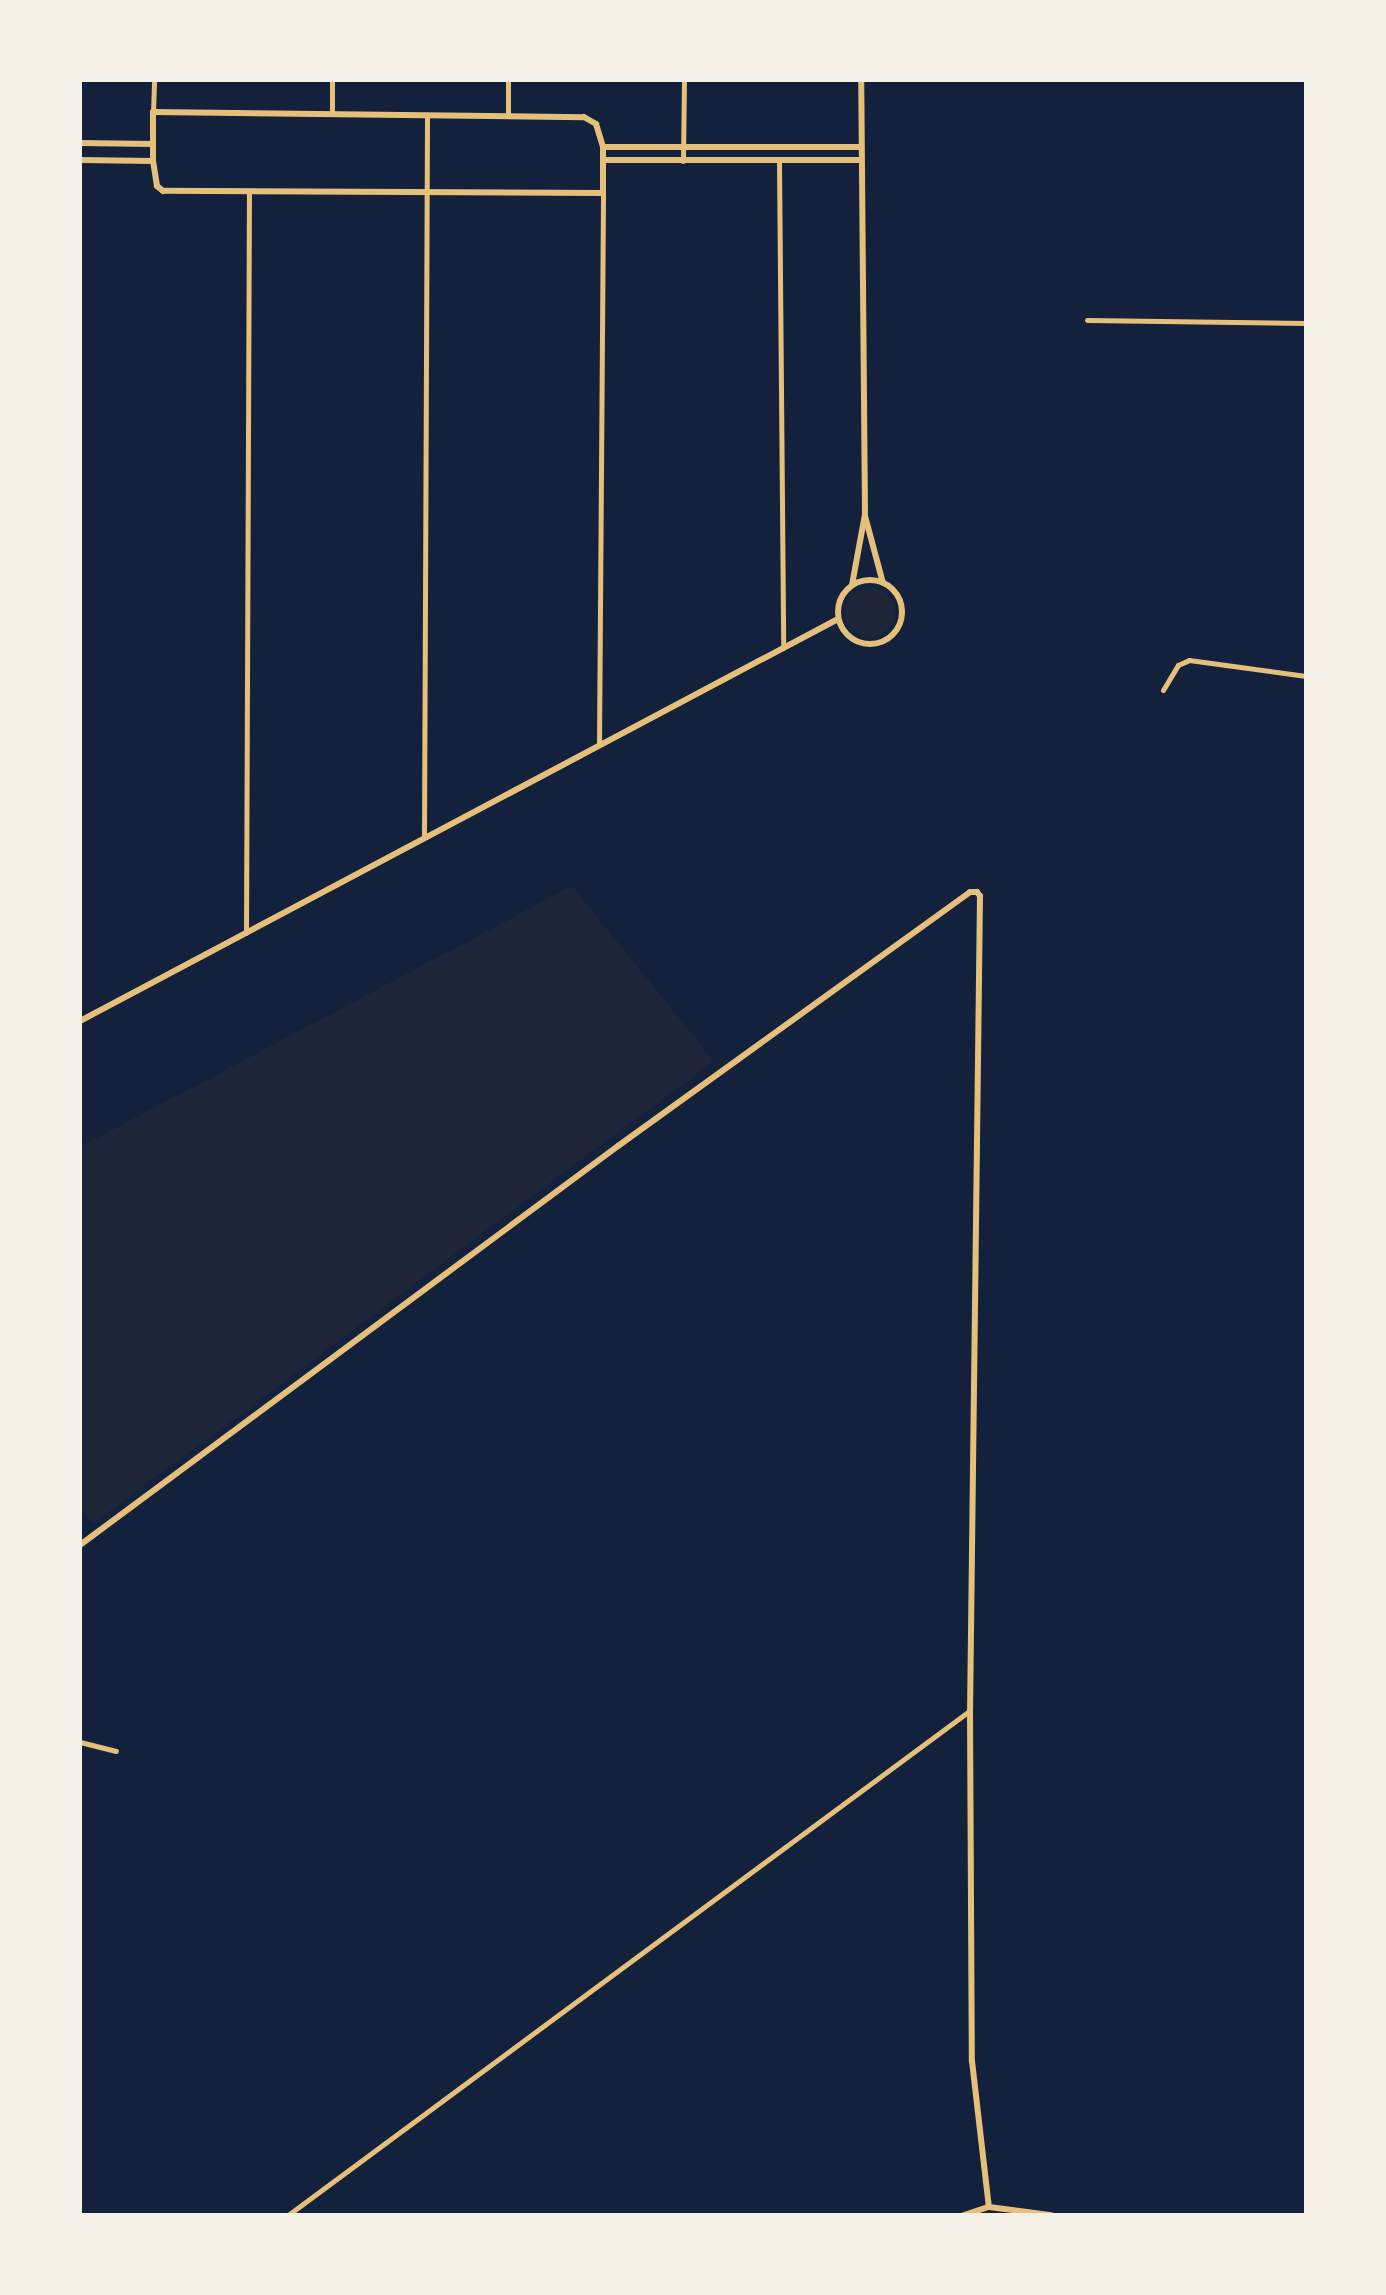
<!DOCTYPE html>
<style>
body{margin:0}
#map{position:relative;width:1386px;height:2295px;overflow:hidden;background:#14213d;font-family:Montserrat,sans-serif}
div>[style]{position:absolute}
.green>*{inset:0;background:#1d2539}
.round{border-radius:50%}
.minor>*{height:5px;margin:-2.5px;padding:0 2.5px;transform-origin:2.5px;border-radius:2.5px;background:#e5c07b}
.tertiary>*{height:6px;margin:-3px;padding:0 3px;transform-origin:3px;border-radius:3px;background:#e5c07b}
.tertiary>.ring{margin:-3px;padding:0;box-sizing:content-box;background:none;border:6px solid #e5c07b;border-radius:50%}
span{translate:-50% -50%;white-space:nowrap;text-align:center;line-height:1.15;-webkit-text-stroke:10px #f6f1e7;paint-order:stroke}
.frame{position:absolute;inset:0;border:82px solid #f6f1e7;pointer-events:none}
</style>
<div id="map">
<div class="green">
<i class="round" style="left:845px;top:587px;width:50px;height:50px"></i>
<i style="clip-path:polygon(572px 886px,714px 1061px,93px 1524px,80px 1508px,80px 1147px)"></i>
</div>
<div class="minor">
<i style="left:153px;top:112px;width:32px;rotate:-88deg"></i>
<i style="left:332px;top:112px;width:32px;rotate:-90deg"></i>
<i style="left:508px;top:113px;width:33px;rotate:-90deg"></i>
<i style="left:683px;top:161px;width:81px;rotate:-89.3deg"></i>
<i style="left:779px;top:161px;width:487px;rotate:89.5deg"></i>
<i style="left:1087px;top:320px;width:219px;rotate:0.8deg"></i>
<i style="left:1163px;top:690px;width:29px;rotate:-59deg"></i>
<i style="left:1178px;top:665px;width:12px;rotate:-24deg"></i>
<i style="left:1189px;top:660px;width:118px;rotate:7.8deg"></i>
<i style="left:599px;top:745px;width:552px;rotate:-89.58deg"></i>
<i style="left:424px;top:837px;width:721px;rotate:-89.76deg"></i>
<i style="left:246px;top:933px;width:741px;rotate:-89.77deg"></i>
<i style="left:80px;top:1742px;width:37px;rotate:14deg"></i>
<i style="left:288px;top:2215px;width:847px;rotate:-36.5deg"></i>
</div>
<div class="tertiary">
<i style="left:153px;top:112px;width:431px;rotate:0.7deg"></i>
<i style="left:584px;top:117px;width:14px;rotate:30deg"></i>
<i style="left:596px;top:124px;width:24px;rotate:73deg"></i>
<i style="left:603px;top:147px;width:46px;rotate:90deg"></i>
<i style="left:603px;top:193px;width:440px;rotate:-179.7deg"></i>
<i style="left:163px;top:191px;width:8px;rotate:-140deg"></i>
<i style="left:157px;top:186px;width:25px;rotate:-99deg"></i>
<i style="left:153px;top:161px;width:49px;rotate:-90deg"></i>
<i style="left:80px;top:143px;width:73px;rotate:0.8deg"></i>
<i style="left:603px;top:147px;width:257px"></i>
<i style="left:80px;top:160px;width:73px;rotate:0.8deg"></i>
<i style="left:604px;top:160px;width:256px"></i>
<i style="left:865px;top:516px;width:69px;rotate:75deg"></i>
<i class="ring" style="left:838px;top:580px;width:58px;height:58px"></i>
<i style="left:852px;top:585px;width:72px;rotate:-79.6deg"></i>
<i style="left:865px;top:514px;width:434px;rotate:-90.5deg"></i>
<i style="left:80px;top:1021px;width:858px;rotate:-27.94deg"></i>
<i style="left:80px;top:1545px;width:670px;rotate:-36.56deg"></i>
<i style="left:618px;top:1146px;width:434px;rotate:-35.8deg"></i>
<i style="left:970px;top:892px;width:7px"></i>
<i style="left:977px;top:892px;width:5px;rotate:53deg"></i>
<i style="left:980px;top:896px;width:815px;rotate:90.7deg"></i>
<i style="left:970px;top:1711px;width:350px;rotate:89.7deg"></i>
<i style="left:972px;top:2061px;width:147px;rotate:83.4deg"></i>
<i style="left:964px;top:2215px;width:26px;rotate:-18deg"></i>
<i style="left:989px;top:2207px;width:63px;rotate:7.4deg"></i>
</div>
<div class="frame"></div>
</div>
